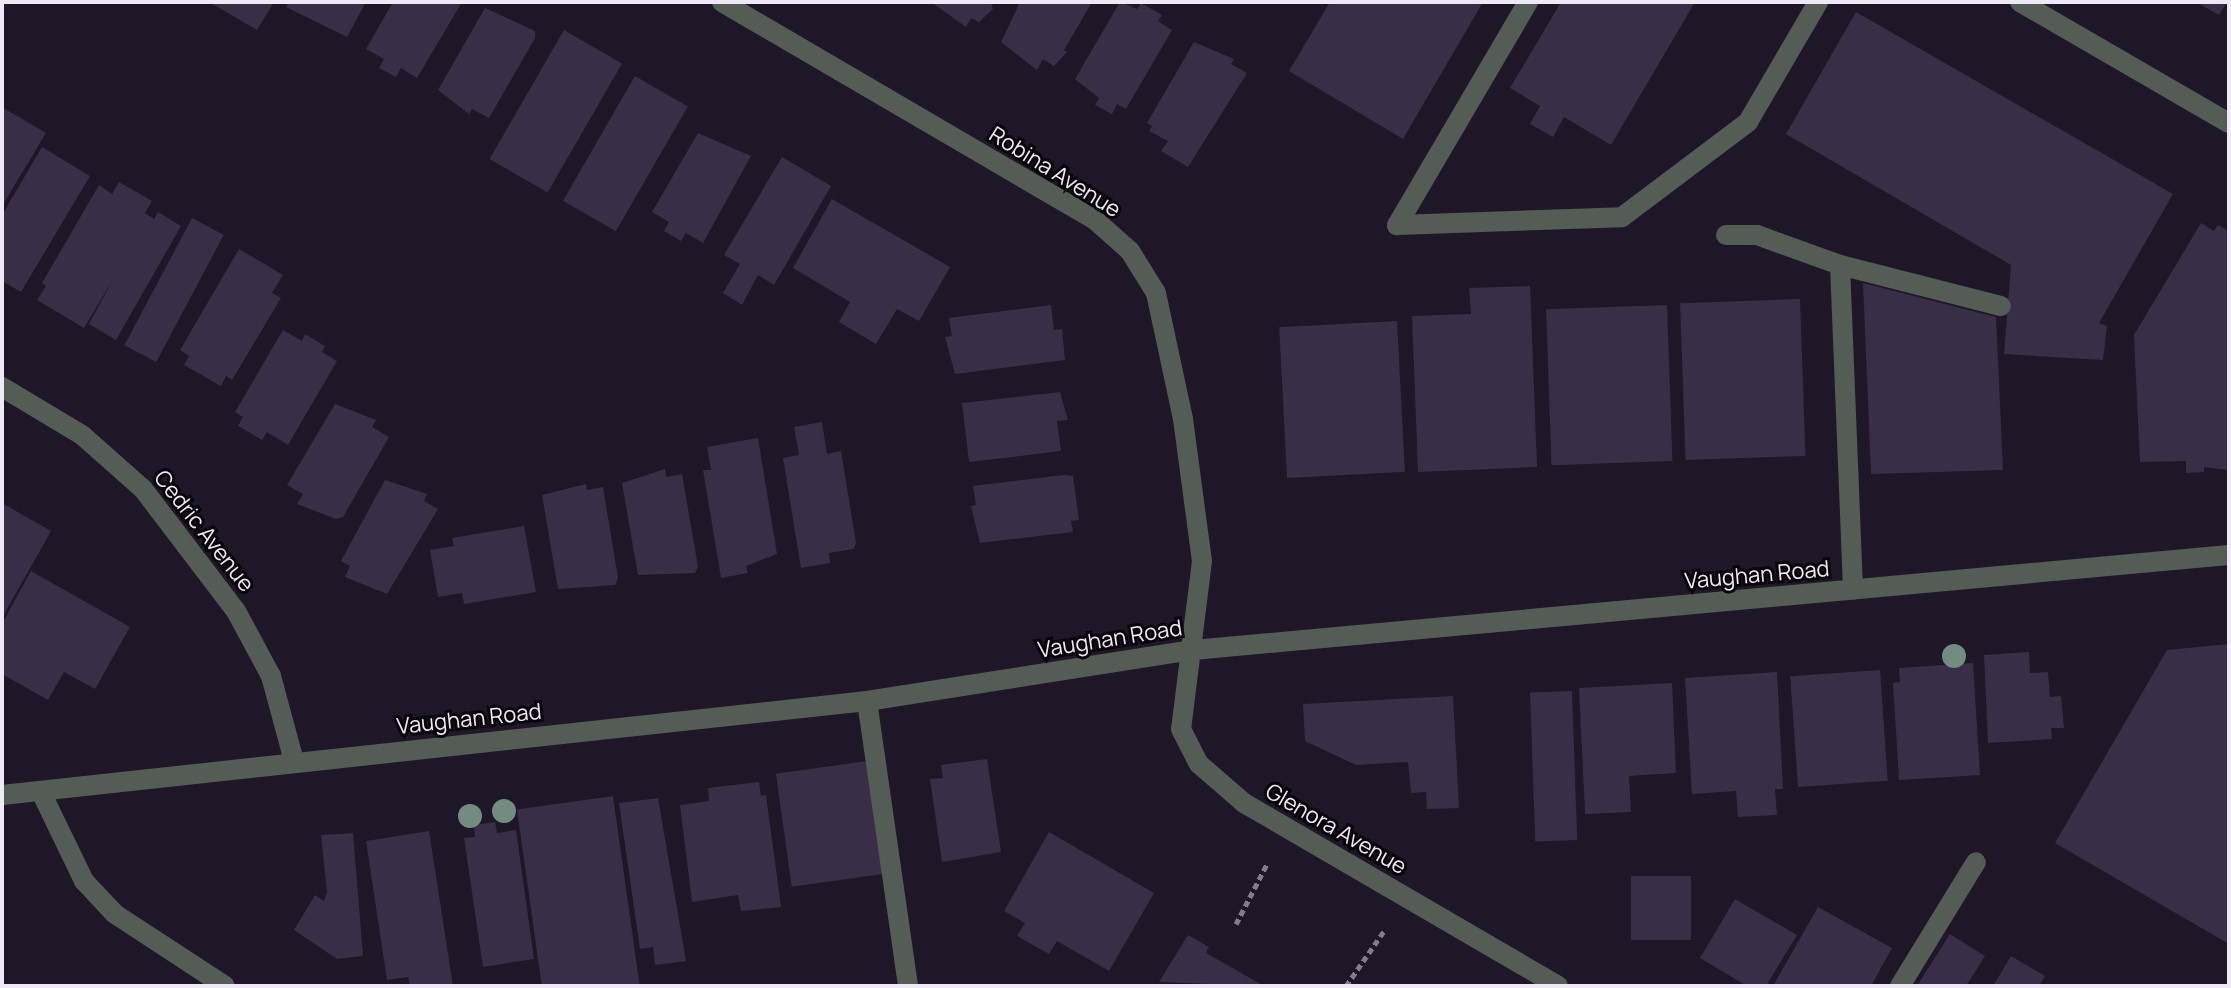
<!DOCTYPE html>
<style>
body{margin:0}
#map{position:relative;width:2231px;height:988px;overflow:hidden;background:#1f1628;font-family:Manrope,sans-serif}
div>[style]{position:absolute}
.building>*{inset:0;background:#3a2d47;transform-origin:0 0}
.path>*{height:5px;margin-top:-2.5px;transform-origin:0;background:repeating-linear-gradient(90deg,#837c8b 0 6px,transparent 0 10px)}
.service>*{height:20px;margin:-10px;padding:0 10px;transform-origin:10px;border-radius:10px;background:#535c55}
.minor>*{height:20px;margin:-10px;padding:0 10px;transform-origin:10px;border-radius:10px;background:#535c55}
.tertiary>*{height:20px;margin:-10px;padding:0 10px;transform-origin:10px;border-radius:10px;background:#535c55}
.trees>*{width:24px;height:24px;margin:-12px;border-radius:50%;background:#728d80}
span{translate:-50% -50%;white-space:nowrap;text-align:center;line-height:1.15;-webkit-text-stroke:6px #07050b;paint-order:stroke}
.street-label{font-size:22px;color:#efe9f5}
.frame{position:absolute;inset:0;border:4px solid #efe9f5;pointer-events:none}
</style>
<div id="map">
<div class="building">
<i style="clip-path:polygon(209px 2px,274px 2px,257px 30px)"></i>
<i style="clip-path:polygon(289px 2px,366px 2px,347px 37px,286px 7px)"></i>
<i style="clip-path:polygon(393px 2px,462px 2px,417px 78px,401px 68px,396px 77px,379px 68px,384px 59px,366px 49px)"></i>
<i style="clip-path:polygon(931px 2px,991px 2px,993px 9px,979px 22px,971px 18px,966px 27px)"></i>
<i style="clip-path:polygon(1020px 2px,1092px 2px,1064px 50px,1067px 52px,1054px 66px,1043px 59px,1037px 70px,1001px 42px)"></i>
<i style="clip-path:polygon(1120px 2px,1137px 9px,1141px 3px,1162px 15px,1158px 21px,1172px 30px,1126px 109px,1117px 104px,1112px 114px,1095px 105px,1099px 98px,1075px 79px)"></i>
<i style="clip-path:polygon(1330px 2px,1483px 2px,1403px 139px,1289px 71px)"></i>
<i style="clip-path:polygon(1561px 2px,1695px 2px,1611px 145px,1564px 117px,1553px 137px,1530px 124px,1540px 106px,1510px 88px)"></i>
<i style="clip-path:polygon(2196px 2px,2227px 2px,2219px 15px)"></i>
<i style="clip-path:polygon(485px 8px,535px 31px,535px 38px,489px 118px,472px 109px,469px 114px,438px 90px)"></i>
<i style="clip-path:polygon(1856px 12px,2173px 194px,2099px 323px,2107px 326px,2103px 360px,2004px 354px,2011px 265px,1786px 134px)"></i>
<i style="left:564px;top:30px;width:67px;height:149px;rotate:30deg"></i>
<i style="clip-path:polygon(1194px 42px,1234px 59px,1231px 64px,1247px 73px,1188px 167px,1161px 151px,1168px 141px,1149px 131px,1152px 126px,1147px 123px)"></i>
<i style="left:635px;top:76px;width:61px;height:144px;rotate:30deg"></i>
<i style="clip-path:polygon(2px 107px,46px 133px,2px 206px)"></i>
<i style="clip-path:polygon(698px 133px,751px 156px,703px 243px,686px 233px,681px 241px,664px 231px,669px 222px,652px 212px)"></i>
<i style="clip-path:polygon(42px 147px,90px 176px,21px 292px,2px 281px,2px 215px)"></i>
<i style="clip-path:polygon(782px 157px,831px 186px,774px 285px,758px 275px,742px 305px,723px 293px,740px 264px,724px 255px)"></i>
<i style="clip-path:polygon(119px 182px,152px 201px,145px 213px,154px 219px,158px 212px,181px 226px,116px 340px,89px 324px,112px 281px,84px 328px,37px 300px,46px 286px,42px 283px,99px 185px,112px 194px)"></i>
<i style="clip-path:polygon(832px 199px,950px 267px,919px 321px,897px 309px,876px 344px,839px 322px,850px 302px,793px 268px)"></i>
<i style="left:192px;top:218px;width:36px;height:144px;rotate:28deg"></i>
<i style="clip-path:polygon(2201px 223px,2214px 231px,2218px 225px,2229px 231px,2229px 470px,2204px 467px,2204px 472px,2186px 473px,2186px 461px,2140px 462px,2134px 335px)"></i>
<i style="clip-path:polygon(239px 249px,283px 275px,272px 293px,281px 298px,232px 380px,226px 376px,221px 386px,184px 365px,189px 356px,180px 350px)"></i>
<i style="clip-path:polygon(1863px 283px,1996px 317px,2003px 470px,1871px 474px)"></i>
<i style="clip-path:polygon(1530px 286px,1537px 467px,1418px 472px,1412px 316px,1471px 314px,1469px 288px)"></i>
<i style="left:1800px;top:299px;width:157px;height:120px;rotate:88deg"></i>
<i style="clip-path:polygon(1051px 305px,1054px 330px,1062px 329px,1065px 360px,955px 374px,945px 337px,952px 336px,949px 318px)"></i>
<i style="left:1667px;top:305px;width:156px;height:121px;rotate:88deg"></i>
<i style="left:1397px;top:321px;width:151px;height:118px;rotate:87deg"></i>
<i style="clip-path:polygon(283px 330px,302px 341px,305px 334px,325px 346px,322px 352px,337px 361px,288px 445px,267px 432px,262px 440px,238px 426px,243px 417px,235px 412px)"></i>
<i style="clip-path:polygon(1060px 392px,1068px 420px,1057px 421px,1061px 451px,969px 462px,962px 403px)"></i>
<i style="clip-path:polygon(335px 404px,376px 420px,372px 427px,389px 437px,343px 517px,336px 519px,297px 504px,303px 494px,287px 485px)"></i>
<i style="clip-path:polygon(822px 422px,827px 454px,841px 451px,856px 543px,854px 549px,829px 553px,830px 563px,801px 568px,783px 458px,799px 455px,794px 427px)"></i>
<i style="clip-path:polygon(758px 438px,777px 554px,746px 566px,748px 573px,721px 578px,703px 470px,711px 470px,707px 447px)"></i>
<i style="clip-path:polygon(665px 469px,666px 477px,682px 474px,698px 567px,695px 573px,638px 575px,622px 483px)"></i>
<i style="clip-path:polygon(1064px 475px,1073px 476px,1079px 520px,1071px 521px,1073px 532px,980px 543px,971px 506px,976px 505px,973px 486px)"></i>
<i style="clip-path:polygon(385px 480px,427px 494px,424px 501px,438px 509px,387px 594px,345px 577px,350px 566px,341px 561px)"></i>
<i style="clip-path:polygon(586px 484px,587px 490px,603px 487px,618px 578px,615px 585px,558px 589px,542px 495px)"></i>
<i style="clip-path:polygon(2px 503px,51px 531px,2px 618px)"></i>
<i style="clip-path:polygon(524px 526px,536px 592px,464px 604px,462px 593px,438px 597px,430px 550px,454px 546px,452px 538px)"></i>
<i style="clip-path:polygon(31px 571px,130px 627px,95px 689px,64px 672px,48px 700px,2px 674px,2px 624px)"></i>
<i style="clip-path:polygon(2229px 644px,2229px 944px,2055px 843px,2167px 650px)"></i>
<i style="clip-path:polygon(2029px 652px,2030px 673px,2048px 672px,2050px 697px,2061px 696px,2064px 728px,2051px 728px,2052px 739px,1988px 743px,1984px 655px)"></i>
<i style="clip-path:polygon(1973px 663px,1980px 775px,1899px 780px,1893px 683px,1900px 682px,1899px 668px)"></i>
<i style="left:1880px;top:670px;width:111px;height:90px;rotate:86deg"></i>
<i style="clip-path:polygon(1777px 672px,1783px 789px,1775px 789px,1777px 815px,1738px 817px,1736px 791px,1692px 794px,1685px 678px)"></i>
<i style="clip-path:polygon(1672px 683px,1676px 773px,1629px 776px,1631px 812px,1585px 814px,1579px 688px)"></i>
<i style="left:1572px;top:691px;width:149px;height:42px;rotate:88deg"></i>
<i style="clip-path:polygon(1453px 696px,1459px 808px,1427px 809px,1426px 792px,1411px 793px,1408px 762px,1356px 765px,1305px 741px,1303px 704px)"></i>
<i style="clip-path:polygon(987px 759px,1001px 852px,942px 862px,930px 779px,943px 778px,941px 765px)"></i>
<i style="left:867px;top:761px;width:114px;height:92px;rotate:82deg"></i>
<i style="clip-path:polygon(759px 782px,761px 796px,766px 795px,781px 907px,741px 911px,738px 895px,692px 902px,680px 805px,709px 801px,708px 788px)"></i>
<i style="left:613px;top:796px;width:192px;height:97px;rotate:82deg"></i>
<i style="clip-path:polygon(658px 798px,686px 961px,655px 965px,653px 947px,640px 949px,619px 803px)"></i>
<i style="clip-path:polygon(495px 822px,497px 833px,516px 830px,534px 959px,483px 967px,464px 838px,475px 837px,474px 825px)"></i>
<i style="clip-path:polygon(429px 831px,453px 986px,410px 986px,408px 977px,387px 980px,366px 841px)"></i>
<i style="clip-path:polygon(1049px 832px,1154px 893px,1109px 971px,1057px 941px,1049px 954px,1017px 936px,1025px 923px,1004px 911px)"></i>
<i style="clip-path:polygon(353px 833px,363px 956px,337px 959px,294px 930px,315px 895px,324px 901px,327px 892px,321px 835px)"></i>
<i style="left:1631px;top:876px;width:60px;height:64px"></i>
<i style="clip-path:polygon(1735px 899px,1797px 935px,1766px 986px,1747px 986px,1700px 958px)"></i>
<i style="clip-path:polygon(1818px 907px,1892px 948px,1871px 986px,1773px 986px)"></i>
<i style="clip-path:polygon(1950px 934px,1985px 956px,1966px 986px,1917px 986px)"></i>
<i style="clip-path:polygon(1188px 935px,1209px 947px,1206px 953px,1264px 986px,1159px 982px)"></i>
<i style="clip-path:polygon(2011px 956px,2045px 976px,2039px 986px,1993px 986px)"></i>
</div>
<div class="path">
<i style="left:1236px;top:924px;width:68px;rotate:-62.7deg"></i>
<i style="left:1346px;top:986px;width:67px;rotate:-55.4deg"></i>
</div>
<div class="service">
<i style="left:1528px;top:2px;width:259px;rotate:120.4deg"></i>
<i style="left:1397px;top:225px;width:225px;rotate:-2deg"></i>
<i style="left:1622px;top:217px;width:158px;rotate:-37deg"></i>
<i style="left:1748px;top:122px;width:139px;rotate:-59.7deg"></i>
<i style="left:1726px;top:235px;width:31px"></i>
<i style="left:1757px;top:235px;width:88px;rotate:19.9deg"></i>
<i style="left:1840px;top:265px;width:166px;rotate:14.3deg"></i>
<i style="left:1840px;top:265px;width:325px;rotate:87.7deg"></i>
<i style="left:867px;top:701px;width:288px;rotate:81.8deg"></i>
<i style="left:1900px;top:986px;width:145px;rotate:-58.5deg"></i>
</div>
<div class="minor">
<i style="left:722px;top:2px;width:432px;rotate:30.3deg"></i>
<i style="left:1095px;top:220px;width:47px;rotate:41.5deg"></i>
<i style="left:1130px;top:251px;width:49px;rotate:58.2deg"></i>
<i style="left:1156px;top:293px;width:129px;rotate:77.9deg"></i>
<i style="left:1183px;top:419px;width:143px;rotate:82.4deg"></i>
<i style="left:1202px;top:561px;width:169px;rotate:97.1deg"></i>
<i style="left:1181px;top:729px;width:39px;rotate:63deg"></i>
<i style="left:1199px;top:764px;width:60px;rotate:40.9deg"></i>
<i style="left:1244px;top:803px;width:363px;rotate:30.2deg"></i>
<i style="left:2px;top:387px;width:93px;rotate:31deg"></i>
<i style="left:82px;top:435px;width:81px;rotate:41.5deg"></i>
<i style="left:143px;top:489px;width:153px;rotate:52.7deg"></i>
<i style="left:236px;top:611px;width:74px;rotate:61.7deg"></i>
<i style="left:271px;top:676px;width:88px;rotate:74.9deg"></i>
<i style="left:41px;top:792px;width:99px;rotate:64.2deg"></i>
<i style="left:84px;top:881px;width:45px;rotate:46.8deg"></i>
<i style="left:115px;top:914px;width:131px;rotate:33.2deg"></i>
</div>
<div class="tertiary">
<i style="left:2020px;top:2px;width:241px;rotate:30.1deg"></i>
<i style="left:2px;top:795px;width:870px;rotate:-6.2deg"></i>
<i style="left:867px;top:701px;width:330px;rotate:-8.9deg"></i>
<i style="left:1193px;top:650px;width:1040px;rotate:-5.24deg"></i>
</div>
<div class="trees">
<i style="left:1954px;top:656px"></i>
<i style="left:504px;top:811px"></i>
<i style="left:470px;top:816px"></i>
</div>
<div class="street-label">
<span style="left:1055px;top:172px;rotate:32deg">Robina Avenue</span>
<span style="left:204px;top:531px;rotate:52deg">Cedric Avenue</span>
<span style="left:1757px;top:575px;rotate:-5deg">Vaughan Road</span>
<span style="left:1110px;top:639px;rotate:-9deg">Vaughan Road</span>
<span style="left:469px;top:719px;rotate:-6deg">Vaughan Road</span>
<span style="left:1336px;top:829px;rotate:30deg">Glenora Avenue</span>
</div>
<div class="frame"></div>
</div>
